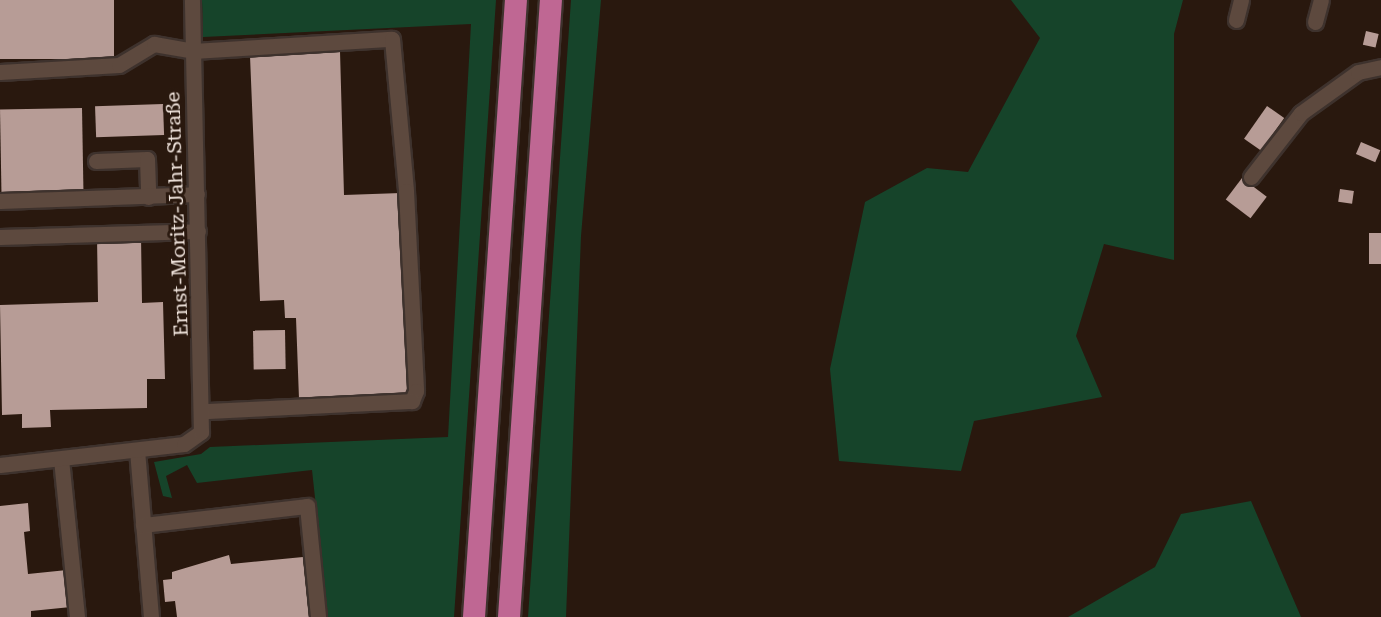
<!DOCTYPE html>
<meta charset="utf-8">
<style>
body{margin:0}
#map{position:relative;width:1381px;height:617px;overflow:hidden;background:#29180e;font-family:"Roboto Serif",serif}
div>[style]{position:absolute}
.green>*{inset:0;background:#16442a}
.building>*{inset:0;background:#b79c96;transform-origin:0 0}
.roads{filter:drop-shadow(2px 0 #3e322d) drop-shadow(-2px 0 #3e322d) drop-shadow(0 2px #3e322d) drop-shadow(0 -2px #3e322d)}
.minor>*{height:15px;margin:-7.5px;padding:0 7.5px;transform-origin:7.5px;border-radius:7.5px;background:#5d493e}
.highway>*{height:22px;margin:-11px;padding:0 11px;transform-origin:11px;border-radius:11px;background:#bf6793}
span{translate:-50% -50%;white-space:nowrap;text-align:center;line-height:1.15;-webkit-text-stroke:6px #29180e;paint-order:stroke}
.street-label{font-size:20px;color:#f4e8e1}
</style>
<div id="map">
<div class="green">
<i style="clip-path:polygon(202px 0,496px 0,454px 617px,328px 617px,312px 470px,197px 483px,187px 465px,166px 476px,172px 498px,163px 496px,154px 462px,201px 454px,210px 447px,448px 437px,471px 24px,203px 37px)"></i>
<i style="clip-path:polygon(571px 0,601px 0,581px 236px,566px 617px,528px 617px)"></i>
<i style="clip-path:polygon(1011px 0,1183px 0,1174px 34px,1174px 260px,1104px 244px,1076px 336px,1102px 397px,974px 421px,961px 471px,839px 461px,830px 369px,865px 202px,927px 168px,968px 172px,1040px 38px)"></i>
<i style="clip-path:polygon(1251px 501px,1301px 617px,1068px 617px,1155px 567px,1181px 514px)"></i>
</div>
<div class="building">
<i style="left:0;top:0;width:114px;height:59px"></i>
<i style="left:1366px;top:31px;width:13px;height:14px;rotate:13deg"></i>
<i style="clip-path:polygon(340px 51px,344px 195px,401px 193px,409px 394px,299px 399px,296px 318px,285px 318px,284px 300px,260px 301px,250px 56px)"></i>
<i style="left:163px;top:104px;width:31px;height:68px;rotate:88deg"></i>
<i style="left:1267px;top:106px;width:21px;height:40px;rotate:35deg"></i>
<i style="left:82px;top:108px;width:87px;height:82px;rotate:89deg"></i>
<i style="left:1361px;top:142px;width:21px;height:13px;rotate:23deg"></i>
<i style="left:1242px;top:178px;width:31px;height:27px;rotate:37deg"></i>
<i style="left:1340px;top:189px;width:14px;height:13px;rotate:8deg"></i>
<i style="left:1369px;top:233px;width:12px;height:31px"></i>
<i style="clip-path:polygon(141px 236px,142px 303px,163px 302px,165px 379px,147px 379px,147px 408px,50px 410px,51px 427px,22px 428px,22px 414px,2px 415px,0 305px,98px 302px,97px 237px)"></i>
<i style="left:285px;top:330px;width:39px;height:32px;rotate:89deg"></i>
<i style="clip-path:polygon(28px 503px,30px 531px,24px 532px,28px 574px,67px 570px,71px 607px,31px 611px,31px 617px,0 617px,0 506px)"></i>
<i style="clip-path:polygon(229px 555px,231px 564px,303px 557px,309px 617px,177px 617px,175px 601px,165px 602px,163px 580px,172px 579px,172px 572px)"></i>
</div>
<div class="roads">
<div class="minor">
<i style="left:1236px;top:20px;width:21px;rotate:-76deg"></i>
<i style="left:1315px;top:22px;width:23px;rotate:-75deg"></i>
<i style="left:0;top:72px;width:119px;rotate:-3.4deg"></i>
<i style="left:119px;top:65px;width:41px;rotate:-31deg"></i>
<i style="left:154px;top:44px;width:40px;rotate:10deg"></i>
<i style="left:193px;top:51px;width:199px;rotate:-3.5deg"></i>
<i style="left:392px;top:39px;width:153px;rotate:84.7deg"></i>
<i style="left:406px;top:191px;width:200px;rotate:87.1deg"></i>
<i style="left:416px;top:391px;width:11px;rotate:112deg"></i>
<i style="left:412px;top:401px;width:207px;rotate:177.2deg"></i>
<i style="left:96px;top:161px;width:51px;rotate:-2.2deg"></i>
<i style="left:147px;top:159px;width:38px;rotate:88deg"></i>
<i style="left:1251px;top:177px;width:81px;rotate:-52deg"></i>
<i style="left:1301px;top:113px;width:70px;rotate:-35.7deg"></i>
<i style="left:1358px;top:72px;width:24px;rotate:-12deg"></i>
<i style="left:0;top:201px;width:197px;rotate:-2deg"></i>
<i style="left:0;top:237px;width:198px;rotate:-1.7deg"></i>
<i style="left:137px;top:450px;width:168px;rotate:85.2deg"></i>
<i style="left:61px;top:459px;width:159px;rotate:84.2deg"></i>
<i style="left:0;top:465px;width:185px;rotate:-6.5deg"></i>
<i style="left:184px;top:444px;width:21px;rotate:-35deg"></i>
<i style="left:201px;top:432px;width:432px;rotate:-91.2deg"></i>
<i style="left:143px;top:525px;width:165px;rotate:-6.6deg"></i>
<i style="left:307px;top:506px;width:112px;rotate:84.3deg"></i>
</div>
<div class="highway">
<i style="left:474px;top:617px;width:618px;rotate:-86.11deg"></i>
<i style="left:509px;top:617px;width:618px;rotate:-86.11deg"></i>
</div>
</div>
<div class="street-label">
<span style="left:177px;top:214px;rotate:-92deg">Ernst-Moritz-Jahr-Straße</span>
</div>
</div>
